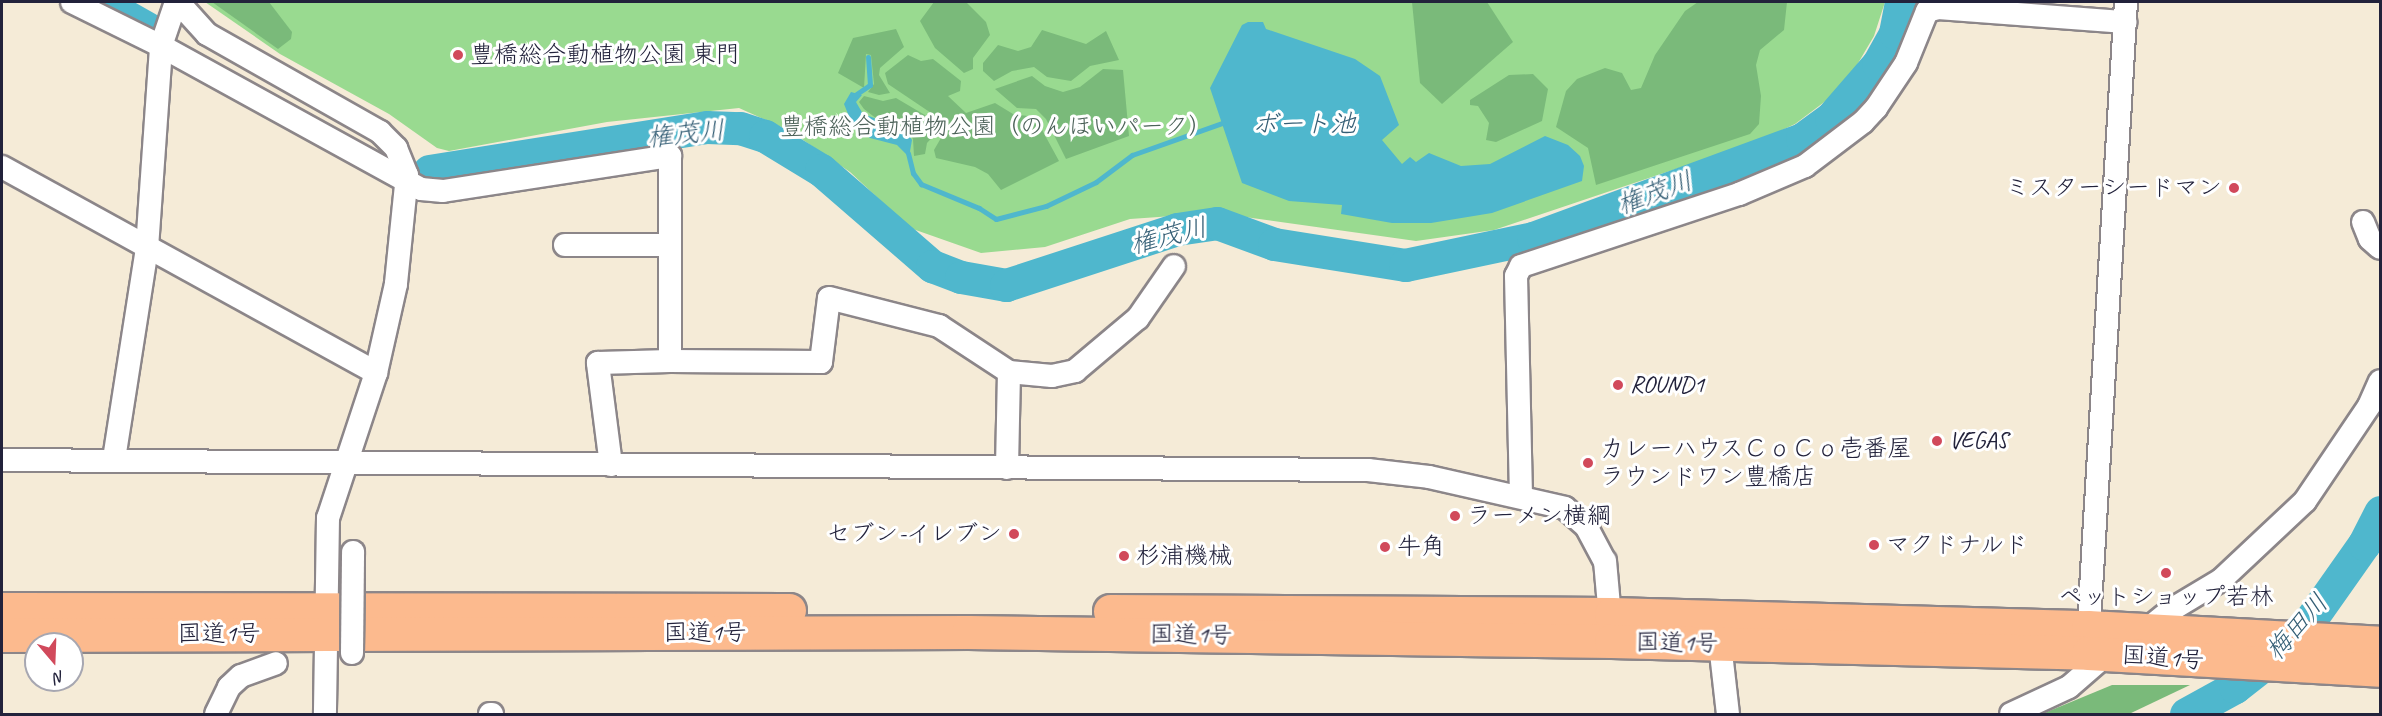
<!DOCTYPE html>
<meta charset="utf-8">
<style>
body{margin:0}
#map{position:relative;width:2382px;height:716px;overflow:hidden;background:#f5ebd7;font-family:Caveat,"Klee One",sans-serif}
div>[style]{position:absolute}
.green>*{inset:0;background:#99da90}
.forest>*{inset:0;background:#7aba7a}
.water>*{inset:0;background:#4fb7cd}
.stream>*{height:5px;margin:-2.5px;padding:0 2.5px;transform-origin:2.5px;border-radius:2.5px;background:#4fb7cd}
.river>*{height:33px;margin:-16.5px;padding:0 16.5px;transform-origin:16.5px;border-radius:16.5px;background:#4fb7cd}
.roads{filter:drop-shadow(2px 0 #8c8689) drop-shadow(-2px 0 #8c8689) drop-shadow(0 2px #8c8689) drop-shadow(0 -2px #8c8689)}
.minor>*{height:22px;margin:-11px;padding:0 11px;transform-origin:11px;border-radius:11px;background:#fff}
.highway>*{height:33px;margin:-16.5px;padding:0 16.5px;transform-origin:16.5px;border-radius:16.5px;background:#fcba8e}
.bridges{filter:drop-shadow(2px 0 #8c8689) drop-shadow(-2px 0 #8c8689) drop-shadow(0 2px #8c8689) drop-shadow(0 -2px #8c8689)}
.minor-bridge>*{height:22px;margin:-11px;padding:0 11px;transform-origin:11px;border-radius:11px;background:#fff}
.dots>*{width:16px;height:16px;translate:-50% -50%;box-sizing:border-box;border:3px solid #fff;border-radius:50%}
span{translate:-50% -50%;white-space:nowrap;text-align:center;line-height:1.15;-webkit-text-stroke:6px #fff;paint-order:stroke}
.poi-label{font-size:24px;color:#22223b}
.left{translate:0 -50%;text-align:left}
.right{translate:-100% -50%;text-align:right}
.park-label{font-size:24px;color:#4c6259}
.street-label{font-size:24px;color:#22223b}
.water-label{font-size:26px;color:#345e75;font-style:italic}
.frame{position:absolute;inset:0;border:3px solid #22223b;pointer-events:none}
.north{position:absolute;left:24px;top:632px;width:60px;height:60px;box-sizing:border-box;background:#fff;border:2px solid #a7a7b1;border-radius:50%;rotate:161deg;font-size:16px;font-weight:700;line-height:24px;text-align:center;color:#22223b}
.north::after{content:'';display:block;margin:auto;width:21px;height:27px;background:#d1495b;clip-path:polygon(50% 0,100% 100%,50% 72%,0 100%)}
</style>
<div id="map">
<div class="green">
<i style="clip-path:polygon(205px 2px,1885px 2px,1874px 36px,1854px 70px,1827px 100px,1795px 124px,1759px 141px,1494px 230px,1416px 241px,1216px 213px,1130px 219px,1045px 247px,981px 253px,910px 228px,850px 172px,790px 131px,739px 108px,607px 122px,449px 151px,437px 148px,389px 114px,280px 54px)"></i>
</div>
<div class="forest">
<i style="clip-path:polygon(212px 2px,269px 2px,292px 32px,291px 39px,278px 49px)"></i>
<i style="clip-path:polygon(934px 2px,966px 2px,986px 22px,990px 35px,973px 58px,973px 69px,964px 73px,935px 48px,920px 21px)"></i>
<i style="clip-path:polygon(1412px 2px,1487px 2px,1513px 42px,1442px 104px,1420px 83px)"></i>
<i style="clip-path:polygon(1698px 2px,1787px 2px,1784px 30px,1760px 50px,1756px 65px,1761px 96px,1759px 124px,1750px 134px,1596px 185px,1588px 148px,1556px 127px,1566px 91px,1577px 79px,1605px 68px,1622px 73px,1631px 90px,1641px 88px,1655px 55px,1685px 11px)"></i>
<i style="clip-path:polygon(896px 29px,904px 47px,880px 68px,879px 75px,890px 93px,879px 95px,868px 92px,874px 84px,871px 55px,866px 54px,864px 88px,838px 73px,853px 38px)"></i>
<i style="clip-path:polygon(1042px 30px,1086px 44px,1106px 31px,1119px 60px,1090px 66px,1071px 81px,1047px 77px,1034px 67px,1012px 71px,994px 81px,983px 71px,983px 63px,998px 45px,1018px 51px,1031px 47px)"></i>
<i style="clip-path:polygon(908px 55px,921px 61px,933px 59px,961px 81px,960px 91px,948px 96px,966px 113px,995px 103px,1013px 114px,1035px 117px,1059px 161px,1001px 190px,988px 174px,975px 167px,936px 158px,934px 150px,945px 131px,940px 119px,888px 84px,885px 73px)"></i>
<i style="clip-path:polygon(1103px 69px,1123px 70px,1129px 136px,1066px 159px,1046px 119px,1036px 109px,1017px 108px,995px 89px,1032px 76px,1045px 86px,1063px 92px,1080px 87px)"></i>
<i style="clip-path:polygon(1533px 74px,1548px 89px,1542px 121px,1496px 142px,1486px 140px,1489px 123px,1478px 106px,1470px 105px,1470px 100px,1509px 75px)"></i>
<i style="clip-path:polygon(864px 96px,883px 101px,896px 98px,935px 121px,939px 130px,927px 143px,925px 154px,914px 156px,913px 139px,905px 128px,877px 119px,864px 109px,859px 102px)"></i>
<i style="clip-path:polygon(2112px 685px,2190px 685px,2129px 714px,2042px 714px)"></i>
</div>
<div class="water">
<i style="clip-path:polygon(1248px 22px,1263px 22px,1266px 29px,1355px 59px,1380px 76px,1399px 125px,1382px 140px,1402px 164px,1410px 157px,1416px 162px,1429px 153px,1461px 166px,1490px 164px,1545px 136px,1568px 145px,1580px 156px,1584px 166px,1582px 181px,1492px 213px,1431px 223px,1392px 223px,1341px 214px,1342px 205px,1289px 201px,1242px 183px,1210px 88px,1242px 25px)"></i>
<i style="clip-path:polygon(851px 92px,862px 95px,856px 102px,863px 114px,905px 129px,912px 140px,909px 157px,897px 145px,870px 138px,852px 124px,844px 104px)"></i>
</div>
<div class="stream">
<i style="left:855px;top:95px;width:18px;rotate:-34deg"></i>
<i style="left:870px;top:85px;width:28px;rotate:-94deg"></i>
<i style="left:908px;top:153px;width:21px;rotate:76deg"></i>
<i style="left:913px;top:173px;width:14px;rotate:54deg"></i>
<i style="left:921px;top:184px;width:63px;rotate:22.5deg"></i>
<i style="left:979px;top:208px;width:20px;rotate:33deg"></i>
<i style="left:996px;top:219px;width:52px;rotate:-14.6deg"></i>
<i style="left:1046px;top:206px;width:55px;rotate:-25.6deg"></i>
<i style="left:1096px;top:182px;width:45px;rotate:-36.9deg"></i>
<i style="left:1132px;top:155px;width:96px;rotate:-19.6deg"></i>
</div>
<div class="river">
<i style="left:101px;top:2px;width:53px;rotate:29.5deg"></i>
<i style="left:429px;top:171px;width:281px;rotate:-9deg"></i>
<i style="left:707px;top:127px;width:33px;rotate:2deg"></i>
<i style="left:740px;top:128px;width:26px;rotate:18deg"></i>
<i style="left:765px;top:136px;width:66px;rotate:31.3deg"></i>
<i style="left:821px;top:170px;width:147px;rotate:40.9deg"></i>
<i style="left:932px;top:266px;width:31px;rotate:21deg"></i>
<i style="left:961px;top:277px;width:46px;rotate:10.1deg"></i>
<i style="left:1006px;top:285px;width:180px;rotate:-18.1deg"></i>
<i style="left:1177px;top:229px;width:40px;rotate:-8.5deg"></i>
<i style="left:1217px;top:223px;width:61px;rotate:20.2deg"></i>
<i style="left:1274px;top:244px;width:133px;rotate:9.1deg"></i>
<i style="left:1405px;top:265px;width:131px;rotate:-11.9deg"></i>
<i style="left:1533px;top:238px;width:287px;rotate:-20.2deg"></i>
<i style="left:1802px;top:139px;width:36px;rotate:-36deg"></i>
<i style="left:1831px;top:118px;width:72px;rotate:-49deg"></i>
<i style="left:1878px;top:64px;width:35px;rotate:-61deg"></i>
<i style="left:1895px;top:33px;width:32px;rotate:-79deg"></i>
<i style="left:2186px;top:714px;width:56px;rotate:-28.9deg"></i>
<i style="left:2235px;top:687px;width:47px;rotate:-38.1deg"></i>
<i style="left:2272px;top:658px;width:55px;rotate:-45deg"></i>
<i style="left:2311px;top:619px;width:92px;rotate:-54.8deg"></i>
<i style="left:2364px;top:544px;width:36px;rotate:-63deg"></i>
</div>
<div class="roads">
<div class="minor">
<i style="left:72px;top:2px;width:99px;rotate:26.3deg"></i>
<i style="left:161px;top:46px;width:297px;rotate:28.8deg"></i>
<i style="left:421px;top:189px;width:22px;rotate:5deg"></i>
<i style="left:443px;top:191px;width:230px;rotate:-8.8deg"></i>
<i style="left:670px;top:156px;width:205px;rotate:90deg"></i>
<i style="left:670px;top:361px;width:151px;rotate:0.4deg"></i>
<i style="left:821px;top:362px;width:64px;rotate:-82.9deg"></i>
<i style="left:829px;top:298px;width:114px;rotate:14.3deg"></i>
<i style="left:939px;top:326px;width:84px;rotate:33.3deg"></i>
<i style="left:1009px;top:372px;width:96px;rotate:91.2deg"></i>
<i style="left:178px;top:2px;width:43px;rotate:47.8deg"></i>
<i style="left:207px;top:34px;width:199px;rotate:29.5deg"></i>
<i style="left:380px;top:132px;width:23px;rotate:45deg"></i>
<i style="left:396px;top:148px;width:29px;rotate:68deg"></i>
<i style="left:407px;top:175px;width:110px;rotate:95.8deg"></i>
<i style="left:396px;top:284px;width:91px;rotate:102.7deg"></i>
<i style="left:376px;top:373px;width:153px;rotate:108.3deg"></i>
<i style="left:328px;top:518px;width:196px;rotate:90.9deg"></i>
<i style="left:2px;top:167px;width:427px;rotate:28.8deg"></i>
<i style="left:2363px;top:222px;width:18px;rotate:68deg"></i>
<i style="left:2370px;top:239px;width:13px;rotate:42deg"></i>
<i style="left:565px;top:245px;width:105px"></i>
<i style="left:1009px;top:372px;width:43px;rotate:5.3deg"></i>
<i style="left:1052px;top:376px;width:24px;rotate:-12deg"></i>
<i style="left:1075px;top:371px;width:82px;rotate:-40.1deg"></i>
<i style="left:1138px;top:318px;width:63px;rotate:-55.3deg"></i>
<i style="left:114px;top:459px;width:214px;rotate:-81.1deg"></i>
<i style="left:147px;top:248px;width:202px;rotate:-86deg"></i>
<i style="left:161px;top:46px;width:46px;rotate:-71.2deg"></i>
<i style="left:2px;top:460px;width:1366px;rotate:0.42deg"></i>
<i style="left:1368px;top:470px;width:61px;rotate:6.5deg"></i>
<i style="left:1429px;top:477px;width:139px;rotate:12.8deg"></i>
<i style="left:1565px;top:508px;width:28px;rotate:41deg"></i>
<i style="left:1586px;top:526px;width:40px;rotate:62deg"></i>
<i style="left:1605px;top:561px;width:67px;rotate:84.9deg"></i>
<i style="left:611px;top:465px;width:103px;rotate:-97.3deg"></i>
<i style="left:598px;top:363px;width:72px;rotate:-1.6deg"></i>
<i style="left:1521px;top:496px;width:220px;rotate:-91.3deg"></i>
<i style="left:1516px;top:276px;width:11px;rotate:-63deg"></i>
<i style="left:1521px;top:266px;width:230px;rotate:-18.3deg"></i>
<i style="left:1739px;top:194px;width:72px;rotate:-23deg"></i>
<i style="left:1805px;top:166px;width:73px;rotate:-37.2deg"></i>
<i style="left:1863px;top:122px;width:19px;rotate:-47deg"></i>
<i style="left:1876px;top:108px;width:54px;rotate:-56.3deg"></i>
<i style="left:1906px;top:63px;width:56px;rotate:-68deg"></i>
<i style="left:1927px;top:11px;width:11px;rotate:-15deg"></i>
<i style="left:1938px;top:8px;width:188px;rotate:4.3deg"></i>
<i style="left:2145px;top:631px;width:33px;rotate:-39deg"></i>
<i style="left:2171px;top:610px;width:58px;rotate:-31deg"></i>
<i style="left:2221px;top:580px;width:115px;rotate:-43.2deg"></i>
<i style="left:2305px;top:501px;width:115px;rotate:-56deg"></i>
<i style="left:2369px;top:406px;width:27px;rotate:-66deg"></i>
<i style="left:2088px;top:639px;width:638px;rotate:-86.59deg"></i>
<i style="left:1720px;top:644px;width:70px;rotate:83.5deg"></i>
<i style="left:216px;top:714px;width:30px;rotate:-64deg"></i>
<i style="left:229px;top:687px;width:16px;rotate:-43deg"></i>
<i style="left:241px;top:676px;width:37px;rotate:-20deg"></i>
<i style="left:490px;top:714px;width:2px"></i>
<i style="left:2011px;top:714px;width:64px;rotate:-25deg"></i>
<i style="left:2069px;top:687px;width:50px;rotate:-41deg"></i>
</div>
<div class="highway">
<i style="left:2px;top:609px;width:787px;rotate:0.07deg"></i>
<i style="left:1110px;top:611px;width:501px;rotate:0.34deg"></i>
<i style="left:1611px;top:614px;width:477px;rotate:1.6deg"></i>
<i style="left:2088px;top:627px;width:292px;rotate:3.1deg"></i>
<i style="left:2px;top:635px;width:966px;rotate:-0.18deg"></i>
<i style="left:968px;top:632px;width:643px;rotate:0.8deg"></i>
<i style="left:1611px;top:641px;width:477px;rotate:1.4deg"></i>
<i style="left:2088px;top:653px;width:292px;rotate:3.3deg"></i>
</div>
</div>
<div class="bridges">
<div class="minor-bridge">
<i style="left:352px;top:653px;width:101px;rotate:-89.4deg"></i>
</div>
</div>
<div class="dots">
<i style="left:458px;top:55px;background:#d1495b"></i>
<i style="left:2234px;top:188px;background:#d1495b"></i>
<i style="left:1618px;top:385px;background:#d1495b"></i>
<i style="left:1937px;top:441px;background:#d1495b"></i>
<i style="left:1588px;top:463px;background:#d1495b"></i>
<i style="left:1455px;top:516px;background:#d1495b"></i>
<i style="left:1014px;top:534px;background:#d1495b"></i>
<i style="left:1874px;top:545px;background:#d1495b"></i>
<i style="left:1385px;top:547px;background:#d1495b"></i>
<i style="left:1124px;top:556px;background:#d1495b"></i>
<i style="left:2166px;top:573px;background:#d1495b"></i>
</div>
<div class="poi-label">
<span class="left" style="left:470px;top:55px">豊橋総合動植物公園 東門</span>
<span class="right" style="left:2222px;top:188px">ミスターシードマン</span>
<span class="left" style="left:1630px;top:385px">ROUND1</span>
<span class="left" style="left:1949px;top:441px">VEGAS</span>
<span class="left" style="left:1600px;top:463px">カレーハウスＣｏＣｏ壱番屋<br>ラウンドワン豊橋店</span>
<span class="left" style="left:1467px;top:516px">ラーメン横綱</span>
<span class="right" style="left:1002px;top:534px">セブン-イレブン</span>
<span class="left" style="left:1886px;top:545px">マクドナルド</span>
<span class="left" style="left:1397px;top:547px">牛角</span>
<span class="left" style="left:1136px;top:556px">杉浦機械</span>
<span style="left:2166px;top:597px">ペットショップ若林</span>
</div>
<div class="park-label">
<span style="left:996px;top:127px">豊橋総合動植物公園（のんほいパーク）</span>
</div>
<div class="street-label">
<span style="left:705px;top:633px">国道1号</span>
<span style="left:219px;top:634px">国道1号</span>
<span style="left:1191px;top:635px;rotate:1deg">国道1号</span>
<span style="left:1677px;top:643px;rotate:1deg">国道1号</span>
<span style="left:2163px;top:658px;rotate:4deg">国道1号</span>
</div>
<div class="water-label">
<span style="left:1304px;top:124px">ボート池</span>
<span style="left:686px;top:134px;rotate:-6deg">権茂川</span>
<span style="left:1655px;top:193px;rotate:-20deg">権茂川</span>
<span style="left:1169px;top:236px;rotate:-14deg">権茂川</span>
<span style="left:2297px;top:627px;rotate:-48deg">梅田川</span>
</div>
<div class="frame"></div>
<div class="north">N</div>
</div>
